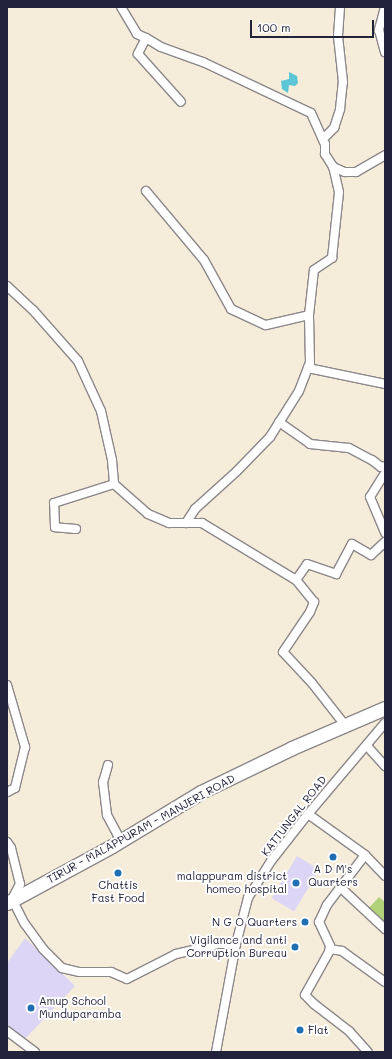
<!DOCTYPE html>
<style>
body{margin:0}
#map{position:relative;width:392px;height:1059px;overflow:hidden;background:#f5ecd9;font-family:Mali,sans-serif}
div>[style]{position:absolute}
.built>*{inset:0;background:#dcd5f6;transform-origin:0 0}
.green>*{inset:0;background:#b2d279}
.water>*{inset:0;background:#5cc6d7}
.roads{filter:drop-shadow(1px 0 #8c878a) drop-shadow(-1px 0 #8c878a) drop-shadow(0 1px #8c878a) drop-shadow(0 -1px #8c878a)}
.minor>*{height:8px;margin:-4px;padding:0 4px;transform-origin:4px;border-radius:4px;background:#fff}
.primary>*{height:13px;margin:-6.5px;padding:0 6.5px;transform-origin:6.5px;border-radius:6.5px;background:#fff}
.dots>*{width:11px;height:11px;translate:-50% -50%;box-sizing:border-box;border:2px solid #fff;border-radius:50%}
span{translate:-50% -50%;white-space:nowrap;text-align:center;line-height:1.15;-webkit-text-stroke:4px #fff;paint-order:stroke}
.street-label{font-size:11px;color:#22223b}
.poi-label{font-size:11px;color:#22223b}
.right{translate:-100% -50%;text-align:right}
.left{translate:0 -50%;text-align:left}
.frame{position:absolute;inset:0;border:8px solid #22223b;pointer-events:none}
.scale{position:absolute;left:250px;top:20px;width:124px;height:18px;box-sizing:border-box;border:2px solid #22223b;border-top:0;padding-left:5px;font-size:12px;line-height:14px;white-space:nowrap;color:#22223b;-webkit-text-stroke:3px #fff;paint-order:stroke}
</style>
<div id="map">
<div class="built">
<i style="left:297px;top:856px;width:26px;height:49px;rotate:31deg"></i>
<i style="clip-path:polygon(25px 938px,75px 986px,23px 1041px,7px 1029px,7px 963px)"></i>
</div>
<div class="green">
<i style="clip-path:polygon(379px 897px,385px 902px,385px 924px,368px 909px)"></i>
</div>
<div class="water">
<i style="clip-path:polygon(289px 72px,297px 76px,298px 83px,295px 86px,289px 85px,288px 93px,282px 89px,281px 81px,289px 79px)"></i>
</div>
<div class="roads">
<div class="minor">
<i style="left:121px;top:7px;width:31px;rotate:59deg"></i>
<i style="left:137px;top:34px;width:10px;rotate:24deg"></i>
<i style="left:146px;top:38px;width:18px;rotate:117deg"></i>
<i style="left:138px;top:54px;width:64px;rotate:48.1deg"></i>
<i style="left:385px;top:7px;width:24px;rotate:105deg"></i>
<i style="left:379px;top:30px;width:23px;rotate:75deg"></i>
<i style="left:146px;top:38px;width:17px;rotate:31deg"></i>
<i style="left:161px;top:47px;width:45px;rotate:19.7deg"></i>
<i style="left:203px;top:62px;width:119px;rotate:25.3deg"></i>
<i style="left:311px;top:113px;width:34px;rotate:66deg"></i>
<i style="left:325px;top:144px;width:10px;rotate:90deg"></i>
<i style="left:325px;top:154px;width:15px;rotate:58deg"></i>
<i style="left:333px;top:167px;width:13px;rotate:23deg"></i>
<i style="left:345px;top:172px;width:11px"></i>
<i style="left:356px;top:172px;width:34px;rotate:-30deg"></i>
<i style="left:323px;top:139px;width:16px;rotate:-45deg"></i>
<i style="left:334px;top:128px;width:20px;rotate:-72deg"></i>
<i style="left:340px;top:109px;width:27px;rotate:-84deg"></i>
<i style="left:343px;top:82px;width:46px;rotate:-96.2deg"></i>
<i style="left:338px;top:36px;width:29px;rotate:-86deg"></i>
<i style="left:146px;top:191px;width:90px;rotate:50deg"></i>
<i style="left:204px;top:260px;width:56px;rotate:61.1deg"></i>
<i style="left:231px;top:309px;width:38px;rotate:25deg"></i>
<i style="left:266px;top:325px;width:44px;rotate:-13.1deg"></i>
<i style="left:7px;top:286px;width:35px;rotate:43deg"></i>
<i style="left:33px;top:310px;width:68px;rotate:48.6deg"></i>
<i style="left:78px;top:361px;width:55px;rotate:65.3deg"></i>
<i style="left:101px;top:411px;width:50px;rotate:77.3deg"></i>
<i style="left:112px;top:460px;width:24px;rotate:85deg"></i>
<i style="left:114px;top:484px;width:45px;rotate:41.4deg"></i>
<i style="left:148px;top:514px;width:23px;rotate:23deg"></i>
<i style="left:169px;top:523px;width:17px"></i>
<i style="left:186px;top:523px;width:17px;rotate:-57deg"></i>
<i style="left:195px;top:509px;width:55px;rotate:-42.1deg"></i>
<i style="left:236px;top:472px;width:49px;rotate:-45.8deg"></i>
<i style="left:270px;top:437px;width:54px;rotate:-57.8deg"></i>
<i style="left:299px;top:391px;width:30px;rotate:-69deg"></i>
<i style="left:310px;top:363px;width:48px;rotate:-91.2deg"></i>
<i style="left:309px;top:315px;width:45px;rotate:-83.7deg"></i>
<i style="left:314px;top:270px;width:22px;rotate:-34deg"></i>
<i style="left:332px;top:258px;width:66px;rotate:-83.9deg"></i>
<i style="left:339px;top:192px;width:26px;rotate:-103deg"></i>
<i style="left:308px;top:368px;width:79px;rotate:11.7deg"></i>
<i style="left:279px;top:422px;width:38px;rotate:35deg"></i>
<i style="left:310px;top:444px;width:39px;rotate:6deg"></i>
<i style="left:349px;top:448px;width:26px;rotate:28deg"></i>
<i style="left:372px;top:460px;width:11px;rotate:38deg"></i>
<i style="left:381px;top:467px;width:4px;rotate:-14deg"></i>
<i style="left:385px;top:473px;width:28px;rotate:122deg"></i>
<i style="left:370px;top:497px;width:39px;rotate:67deg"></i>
<i style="left:186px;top:523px;width:16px"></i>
<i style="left:202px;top:523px;width:110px;rotate:31.2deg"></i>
<i style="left:76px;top:529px;width:21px;rotate:-175deg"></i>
<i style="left:55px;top:527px;width:24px;rotate:-92deg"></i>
<i style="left:54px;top:503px;width:63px;rotate:-17.6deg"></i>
<i style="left:7px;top:685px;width:65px;rotate:73.8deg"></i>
<i style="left:25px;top:747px;width:42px;rotate:103.7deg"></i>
<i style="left:15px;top:788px;width:9px;rotate:153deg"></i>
<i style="left:345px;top:725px;width:53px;rotate:-128.2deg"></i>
<i style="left:312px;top:683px;width:42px;rotate:-133.1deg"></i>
<i style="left:283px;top:652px;width:48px;rotate:-56deg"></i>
<i style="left:310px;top:612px;width:11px;rotate:-68deg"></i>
<i style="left:314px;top:602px;width:28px;rotate:-129deg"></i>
<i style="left:296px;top:580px;width:19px;rotate:-55deg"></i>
<i style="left:307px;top:564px;width:31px;rotate:19deg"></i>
<i style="left:336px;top:574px;width:34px;rotate:-62deg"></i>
<i style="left:352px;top:544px;width:22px;rotate:30deg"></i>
<i style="left:371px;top:555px;width:19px;rotate:-43deg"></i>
<i style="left:367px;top:746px;width:27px;rotate:48deg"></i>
<i style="left:108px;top:765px;width:18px;rotate:106deg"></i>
<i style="left:103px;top:782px;width:33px;rotate:83deg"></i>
<i style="left:107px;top:815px;width:30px;rotate:62deg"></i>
<i style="left:308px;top:814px;width:70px;rotate:35.7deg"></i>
<i style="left:365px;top:855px;width:63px;rotate:127.2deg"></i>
<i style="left:327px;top:905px;width:19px;rotate:115deg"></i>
<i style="left:319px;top:922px;width:26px;rotate:65deg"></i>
<i style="left:330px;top:946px;width:6px;rotate:99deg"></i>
<i style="left:329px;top:952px;width:49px;rotate:119.2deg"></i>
<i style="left:305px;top:995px;width:13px;rotate:45deg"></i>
<i style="left:314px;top:1004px;width:44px;rotate:37.6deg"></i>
<i style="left:349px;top:1031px;width:28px;rotate:48deg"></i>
<i style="left:7px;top:842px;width:7px;rotate:56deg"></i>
<i style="left:11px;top:848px;width:37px;rotate:76deg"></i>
<i style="left:20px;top:884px;width:17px;rotate:118deg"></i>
<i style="left:12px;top:899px;width:28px;rotate:63deg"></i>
<i style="left:25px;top:924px;width:31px;rotate:54deg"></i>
<i style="left:43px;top:949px;width:27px;rotate:45deg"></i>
<i style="left:62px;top:968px;width:18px;rotate:13deg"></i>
<i style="left:80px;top:972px;width:31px"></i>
<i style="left:111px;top:972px;width:17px;rotate:24deg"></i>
<i style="left:127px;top:979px;width:55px;rotate:-27deg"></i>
<i style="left:176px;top:954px;width:43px;rotate:-13.4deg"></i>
<i style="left:218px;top:944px;width:18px"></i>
<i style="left:365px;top:855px;width:29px;rotate:46deg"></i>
<i style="left:340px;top:887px;width:62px;rotate:43deg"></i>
<i style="left:330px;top:949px;width:12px;rotate:9deg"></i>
<i style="left:342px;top:951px;width:53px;rotate:35.8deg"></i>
<i style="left:7px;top:1031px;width:35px;rotate:37deg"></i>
<i style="left:216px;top:1052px;width:110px;rotate:-79.5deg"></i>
<i style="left:236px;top:944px;width:48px;rotate:-75.4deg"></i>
<i style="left:248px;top:898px;width:44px;rotate:-58.1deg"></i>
<i style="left:271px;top:861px;width:60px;rotate:-51.8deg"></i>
<i style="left:308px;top:814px;width:119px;rotate:-49.8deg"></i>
</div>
<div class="primary">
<i style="left:7px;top:903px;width:119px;rotate:-28.5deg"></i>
<i style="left:112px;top:846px;width:104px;rotate:-31.2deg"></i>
<i style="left:201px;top:792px;width:101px;rotate:-25.8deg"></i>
<i style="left:292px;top:748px;width:101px;rotate:-23.3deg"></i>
</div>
</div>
<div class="dots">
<i style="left:333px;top:857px;background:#1f6fb2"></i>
<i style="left:118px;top:873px;background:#1f6fb2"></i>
<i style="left:296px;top:883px;background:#1f6fb2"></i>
<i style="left:305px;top:922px;background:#1f6fb2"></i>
<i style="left:295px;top:947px;background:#1f6fb2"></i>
<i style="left:31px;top:1008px;background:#1f6fb2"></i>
<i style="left:300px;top:1030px;background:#1f6fb2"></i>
</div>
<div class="street-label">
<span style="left:294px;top:816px;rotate:-52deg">KATTUNGAL ROAD</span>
<span style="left:141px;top:829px;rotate:-29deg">TIRUR - MALAPPURAM - MANJERI ROAD</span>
</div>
<div class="poi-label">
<span style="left:333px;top:876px">A D M's<br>Quarters</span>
<span class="right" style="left:287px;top:883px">malappuram district<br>homeo hospital</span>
<span style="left:118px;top:892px">Chattis<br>Fast Food</span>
<span class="right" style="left:297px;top:922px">N G O Quarters</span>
<span class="right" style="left:287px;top:947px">Vigilance and anti<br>Corruption Bureau</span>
<span class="left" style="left:39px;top:1008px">Amup School<br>Munduparamba</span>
<span class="left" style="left:308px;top:1030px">Flat</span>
</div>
<div class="frame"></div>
<div class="scale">100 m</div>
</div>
